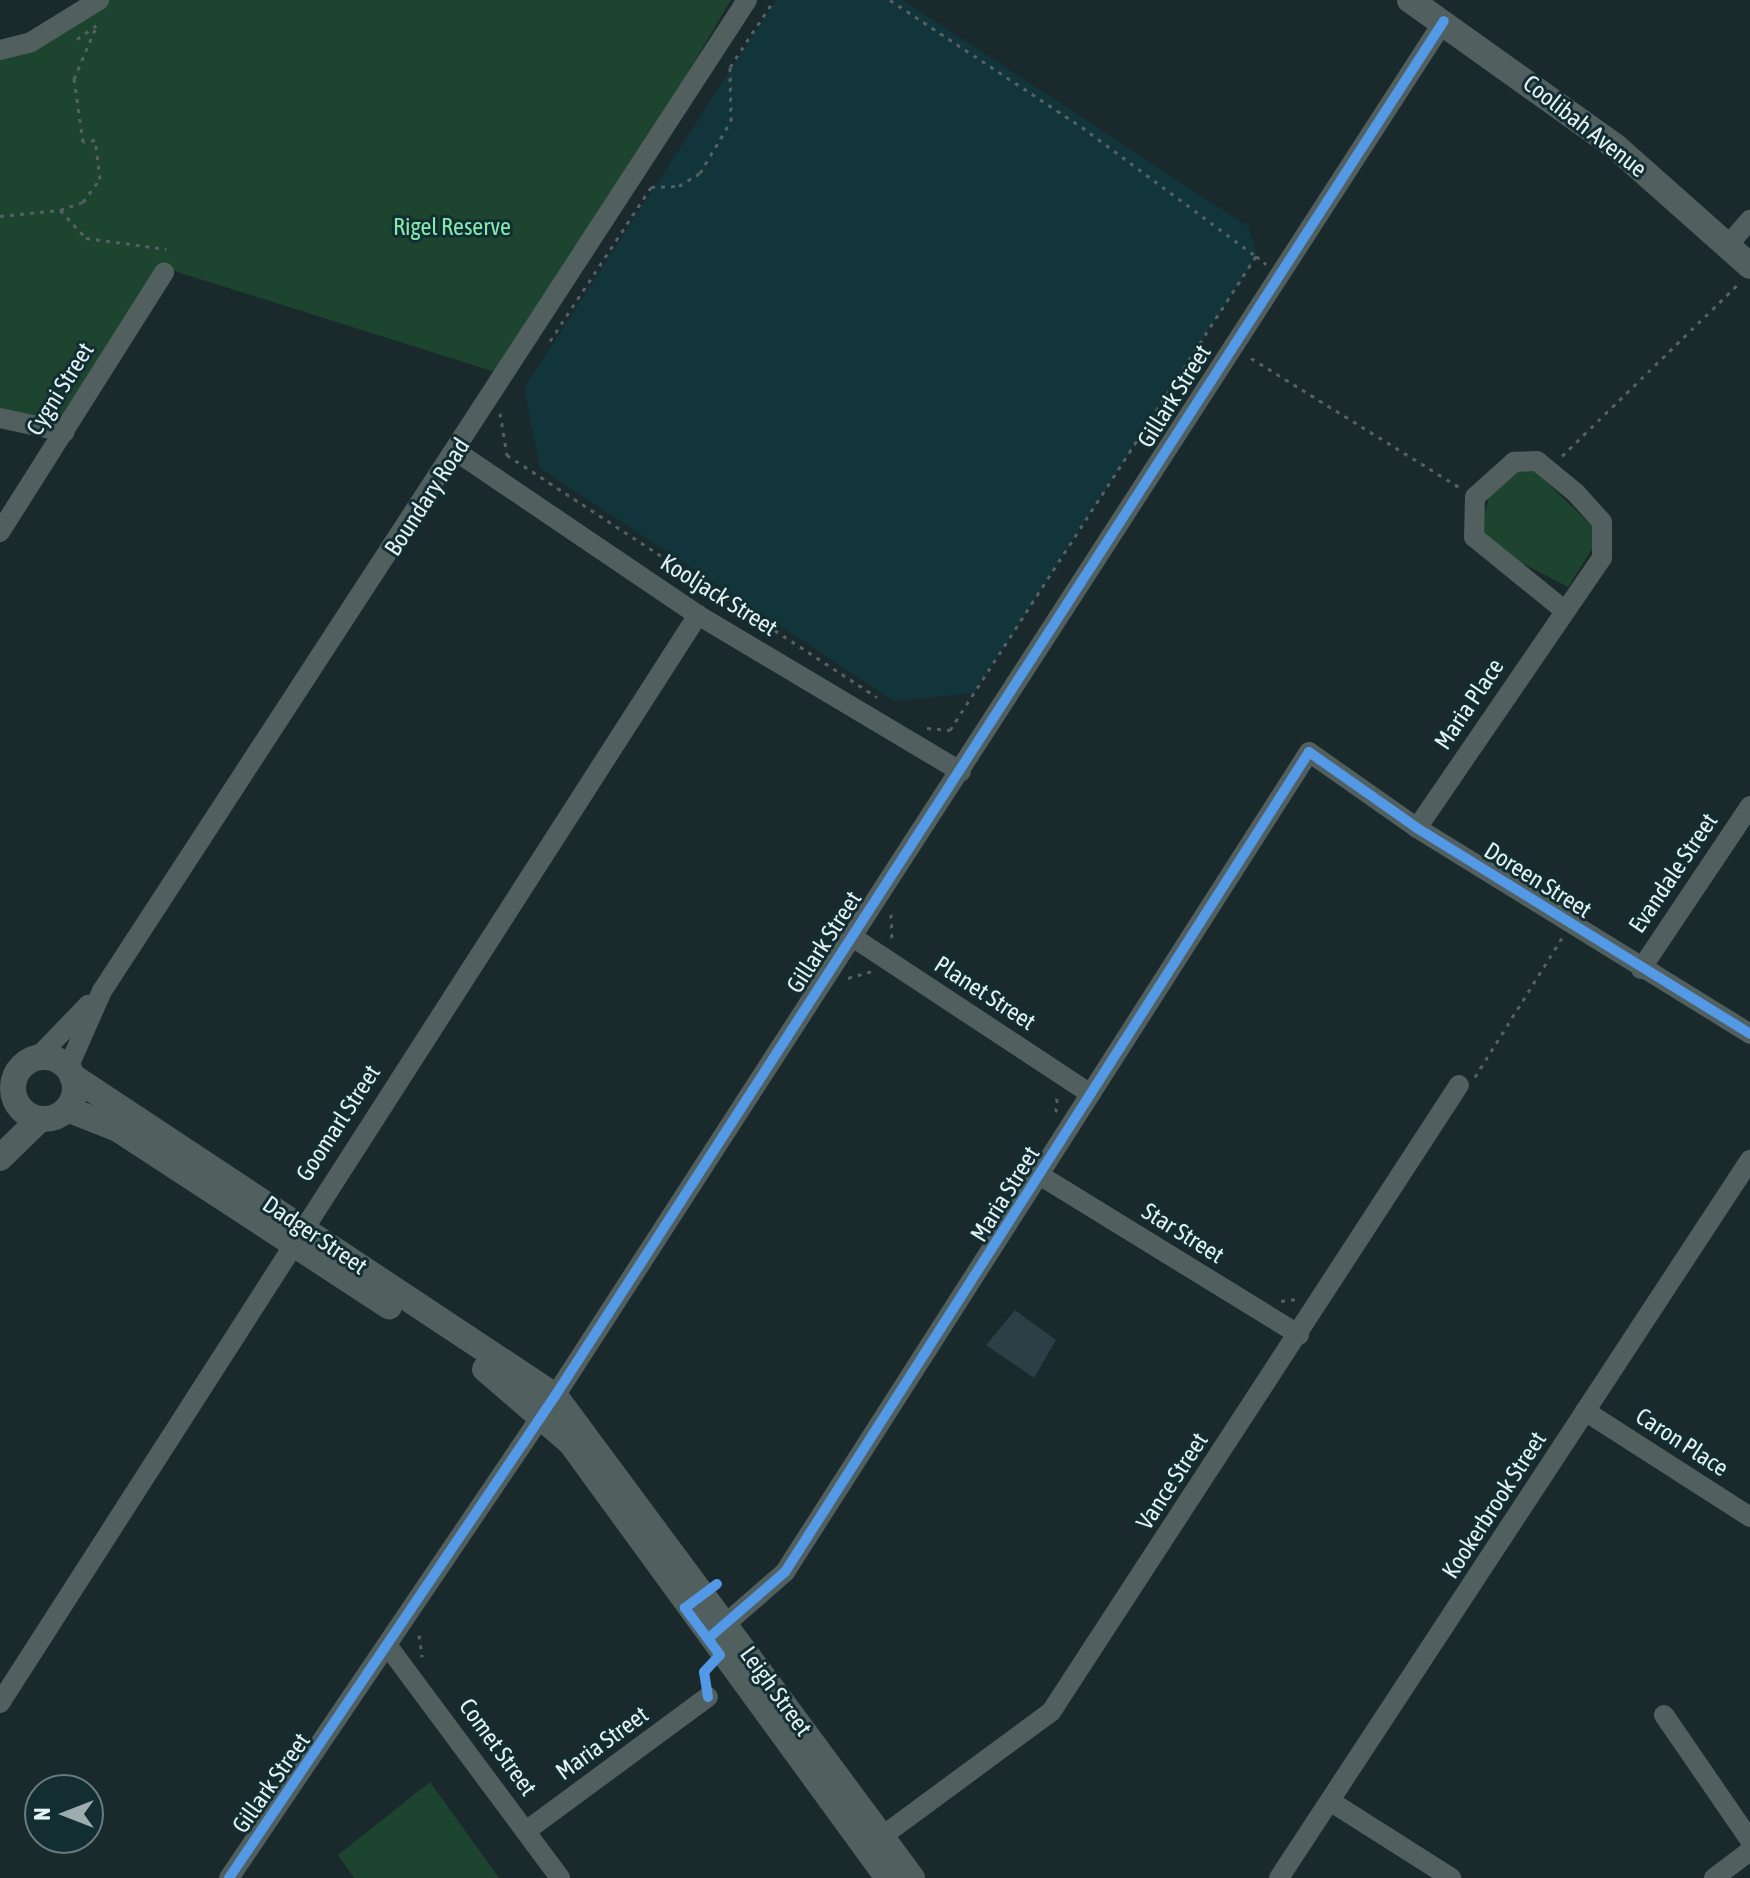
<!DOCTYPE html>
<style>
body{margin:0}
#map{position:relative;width:1750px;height:1878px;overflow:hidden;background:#1a292c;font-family:"Asap Condensed",sans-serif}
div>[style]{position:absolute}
.built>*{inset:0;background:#11353b}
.green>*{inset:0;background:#1d442f}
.building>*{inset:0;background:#2c3f46}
.path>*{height:3px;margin-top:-1.5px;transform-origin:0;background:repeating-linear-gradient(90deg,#546061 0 4px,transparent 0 10px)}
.minor>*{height:20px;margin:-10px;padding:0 10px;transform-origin:10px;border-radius:10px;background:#51605f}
.tertiary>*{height:26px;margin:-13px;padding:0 13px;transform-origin:13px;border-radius:13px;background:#51605f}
.tertiary>.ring{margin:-13px;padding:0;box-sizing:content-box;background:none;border:26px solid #51605f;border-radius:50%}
.cycleway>*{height:10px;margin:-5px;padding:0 5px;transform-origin:5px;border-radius:5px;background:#5399e6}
span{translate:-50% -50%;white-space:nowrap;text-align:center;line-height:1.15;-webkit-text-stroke:6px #132e33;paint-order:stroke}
.street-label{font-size:24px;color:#e3f2f5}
.park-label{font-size:24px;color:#85ebad}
.north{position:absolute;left:24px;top:1774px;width:80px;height:80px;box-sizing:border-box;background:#132e33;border:2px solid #667c81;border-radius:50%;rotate:270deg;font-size:22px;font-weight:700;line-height:32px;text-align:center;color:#e3f2f5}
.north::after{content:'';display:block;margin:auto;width:28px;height:36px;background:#9dacaf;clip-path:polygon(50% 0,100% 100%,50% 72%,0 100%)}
</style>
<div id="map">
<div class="built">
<i style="clip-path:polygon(776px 0,903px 0,1249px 227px,1257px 256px,974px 693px,894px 701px,540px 468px,524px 388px)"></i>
</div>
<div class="green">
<i style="clip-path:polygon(99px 0,731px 0,508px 376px,165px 268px,64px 432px,0 416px,0 50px)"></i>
<i style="clip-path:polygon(1533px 469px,1592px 526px,1592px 549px,1568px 587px,1505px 554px,1481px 529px,1491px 489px,1514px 471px)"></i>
<i style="clip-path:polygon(430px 1782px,499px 1878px,354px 1878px,338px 1855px)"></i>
</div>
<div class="building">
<i style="clip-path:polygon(1015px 1310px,1056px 1340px,1034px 1378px,986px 1345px)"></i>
</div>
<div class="path">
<i style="left:890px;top:0;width:230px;rotate:33.5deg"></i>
<i style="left:1082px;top:127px;width:217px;rotate:36.6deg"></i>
<i style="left:77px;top:39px;width:28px;rotate:-35deg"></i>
<i style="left:60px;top:210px;width:24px;rotate:-19deg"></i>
<i style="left:83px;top:202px;width:29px;rotate:-54deg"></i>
<i style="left:100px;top:179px;width:39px;rotate:-97deg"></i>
<i style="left:95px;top:140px;width:12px;rotate:171deg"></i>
<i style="left:83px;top:142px;width:64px;rotate:-98.1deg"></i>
<i style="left:74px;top:79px;width:54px;rotate:-67.2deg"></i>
<i style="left:0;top:216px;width:60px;rotate:-5.7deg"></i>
<i style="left:60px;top:210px;width:38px;rotate:47deg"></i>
<i style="left:86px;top:238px;width:81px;rotate:7.8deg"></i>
<i style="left:550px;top:341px;width:184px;rotate:-56.7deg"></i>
<i style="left:651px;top:187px;width:28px;rotate:-2deg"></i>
<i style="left:679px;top:186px;width:25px;rotate:-32deg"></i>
<i style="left:700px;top:173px;width:61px;rotate:-59.2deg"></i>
<i style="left:731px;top:121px;width:54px;rotate:-91.1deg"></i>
<i style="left:730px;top:67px;width:80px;rotate:-56.7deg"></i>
<i style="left:1251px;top:358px;width:245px;rotate:31.8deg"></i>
<i style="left:500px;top:413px;width:43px;rotate:80.5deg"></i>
<i style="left:507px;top:455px;width:442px;rotate:33.2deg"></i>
<i style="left:1562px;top:456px;width:245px;rotate:-44.3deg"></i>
<i style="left:927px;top:728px;width:23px;rotate:5deg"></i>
<i style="left:950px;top:730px;width:564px;rotate:-57.15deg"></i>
<i style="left:1256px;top:256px;width:13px;rotate:39deg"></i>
<i style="left:891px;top:914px;width:25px;rotate:88deg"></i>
<i style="left:848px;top:978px;width:25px;rotate:-16deg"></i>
<i style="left:1475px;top:1077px;width:164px;rotate:-58deg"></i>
<i style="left:1056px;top:1112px;width:16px;rotate:-86deg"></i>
<i style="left:1281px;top:1301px;width:16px;rotate:-7deg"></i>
<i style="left:419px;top:1635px;width:22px;rotate:82deg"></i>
</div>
<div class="minor">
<i style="left:0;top:50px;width:32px;rotate:-14deg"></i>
<i style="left:31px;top:42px;width:80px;rotate:-31.7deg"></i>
<i style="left:1729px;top:244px;width:32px;rotate:-49deg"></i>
<i style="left:0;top:418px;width:66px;rotate:12.3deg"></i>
<i style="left:457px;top:452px;width:291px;rotate:34.1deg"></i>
<i style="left:698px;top:615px;width:306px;rotate:30.8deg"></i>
<i style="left:0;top:532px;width:307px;rotate:-57.7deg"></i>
<i style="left:1417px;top:828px;width:327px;rotate:-55.6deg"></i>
<i style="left:1602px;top:558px;width:36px;rotate:-90deg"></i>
<i style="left:1602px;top:522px;width:39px;rotate:-132deg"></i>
<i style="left:1576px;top:493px;width:50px;rotate:-140.6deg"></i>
<i style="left:1537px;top:461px;width:23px;rotate:178deg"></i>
<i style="left:1514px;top:462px;width:52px;rotate:138.1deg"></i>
<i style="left:1475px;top:497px;width:40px;rotate:91.4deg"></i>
<i style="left:1474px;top:537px;width:117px;rotate:39.1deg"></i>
<i style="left:851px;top:936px;width:287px;rotate:33.4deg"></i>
<i style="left:1641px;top:969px;width:196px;rotate:-56.2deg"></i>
<i style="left:37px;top:1058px;width:74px;rotate:-46.1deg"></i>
<i style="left:68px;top:1068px;width:84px;rotate:-66.2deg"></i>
<i style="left:102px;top:991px;width:1182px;rotate:-56.94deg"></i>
<i style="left:1041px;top:1176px;width:303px;rotate:31.6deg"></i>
<i style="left:1585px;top:1411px;width:196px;rotate:32.7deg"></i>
<i style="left:714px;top:1634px;width:94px;rotate:-41.1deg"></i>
<i style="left:785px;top:1572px;width:973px;rotate:-57.42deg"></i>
<i style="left:1309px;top:752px;width:132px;rotate:35.1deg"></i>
<i style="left:1417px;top:828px;width:392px;rotate:31.7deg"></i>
<i style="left:390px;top:1649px;width:285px;rotate:53.4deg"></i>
<i style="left:0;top:1703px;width:1293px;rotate:-57.32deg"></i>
<i style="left:1664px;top:1715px;width:152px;rotate:55.5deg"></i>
<i style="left:1333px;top:1803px;width:140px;rotate:32.4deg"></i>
<i style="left:526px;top:1831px;width:226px;rotate:-36.4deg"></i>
<i style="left:873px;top:1843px;width:221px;rotate:-36.4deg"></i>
<i style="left:1051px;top:1712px;width:748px;rotate:-56.95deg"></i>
<i style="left:229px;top:1878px;width:582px;rotate:-55.93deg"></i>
<i style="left:555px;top:1396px;width:1637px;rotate:-57.12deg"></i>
<i style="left:1279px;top:1878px;width:859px;rotate:-56.74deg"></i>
<i style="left:1714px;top:1878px;width:45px;rotate:-36.9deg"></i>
</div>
<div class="tertiary">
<i style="left:1410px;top:0;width:253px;rotate:35.5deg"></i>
<i style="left:1616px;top:147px;width:179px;rotate:41.6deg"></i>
<i class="ring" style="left:13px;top:1057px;width:36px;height:36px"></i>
<i style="left:72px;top:1076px;width:579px;rotate:33.53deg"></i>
<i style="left:555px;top:1396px;width:600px;rotate:53.47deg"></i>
<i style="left:67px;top:1109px;width:55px;rotate:21.4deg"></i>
<i style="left:118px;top:1129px;width:324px;rotate:33.2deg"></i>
<i style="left:0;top:1158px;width:56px;rotate:-44.3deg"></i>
<i style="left:485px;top:1369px;width:113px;rotate:40.7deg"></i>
<i style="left:571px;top:1443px;width:538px;rotate:53.92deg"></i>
</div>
<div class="cycleway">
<i style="left:711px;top:1636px;width:98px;rotate:-40.9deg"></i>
<i style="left:785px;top:1572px;width:973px;rotate:-57.42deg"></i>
<i style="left:1309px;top:752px;width:132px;rotate:35.1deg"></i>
<i style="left:1417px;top:828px;width:392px;rotate:31.7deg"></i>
<i style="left:708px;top:1697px;width:25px;rotate:-99deg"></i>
<i style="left:704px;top:1672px;width:23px;rotate:-47deg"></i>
<i style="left:720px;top:1655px;width:59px;rotate:-126.7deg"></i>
<i style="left:685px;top:1608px;width:40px;rotate:-37deg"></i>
<i style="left:229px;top:1878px;width:582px;rotate:-55.93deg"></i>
<i style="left:555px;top:1396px;width:1637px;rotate:-57.12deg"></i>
</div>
<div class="street-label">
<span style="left:1585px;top:126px;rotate:38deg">Coolibah Avenue</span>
<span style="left:60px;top:389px;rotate:-58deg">Cygni Street</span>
<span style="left:1174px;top:396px;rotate:-58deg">Gillark Street</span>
<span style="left:427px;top:497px;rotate:-57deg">Boundary Road</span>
<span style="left:719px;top:595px;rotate:32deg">Kooljack Street</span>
<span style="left:1469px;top:704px;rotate:-56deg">Maria Place</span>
<span style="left:1673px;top:873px;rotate:-56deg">Evandale Street</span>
<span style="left:1538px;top:880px;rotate:32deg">Doreen Street</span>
<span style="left:824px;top:942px;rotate:-57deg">Gillark Street</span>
<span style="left:985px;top:993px;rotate:33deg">Planet Street</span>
<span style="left:338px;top:1123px;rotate:-57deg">Goomarl Street</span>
<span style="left:1005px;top:1194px;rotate:-58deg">Maria Street</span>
<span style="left:1183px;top:1233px;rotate:32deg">Star Street</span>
<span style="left:315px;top:1235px;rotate:34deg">Dadger Street</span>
<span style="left:1682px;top:1442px;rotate:33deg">Caron Place</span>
<span style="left:1172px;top:1481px;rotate:-57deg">Vance Street</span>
<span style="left:1494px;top:1505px;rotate:-57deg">Kookerbrook Street</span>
<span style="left:776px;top:1691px;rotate:54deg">Leigh Street</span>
<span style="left:602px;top:1743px;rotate:-36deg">Maria Street</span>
<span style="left:498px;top:1747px;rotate:54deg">Comet Street</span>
<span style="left:271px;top:1783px;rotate:-55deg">Gillark Street</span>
</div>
<div class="park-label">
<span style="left:452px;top:227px">Rigel Reserve</span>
</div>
<div class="north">N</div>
</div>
